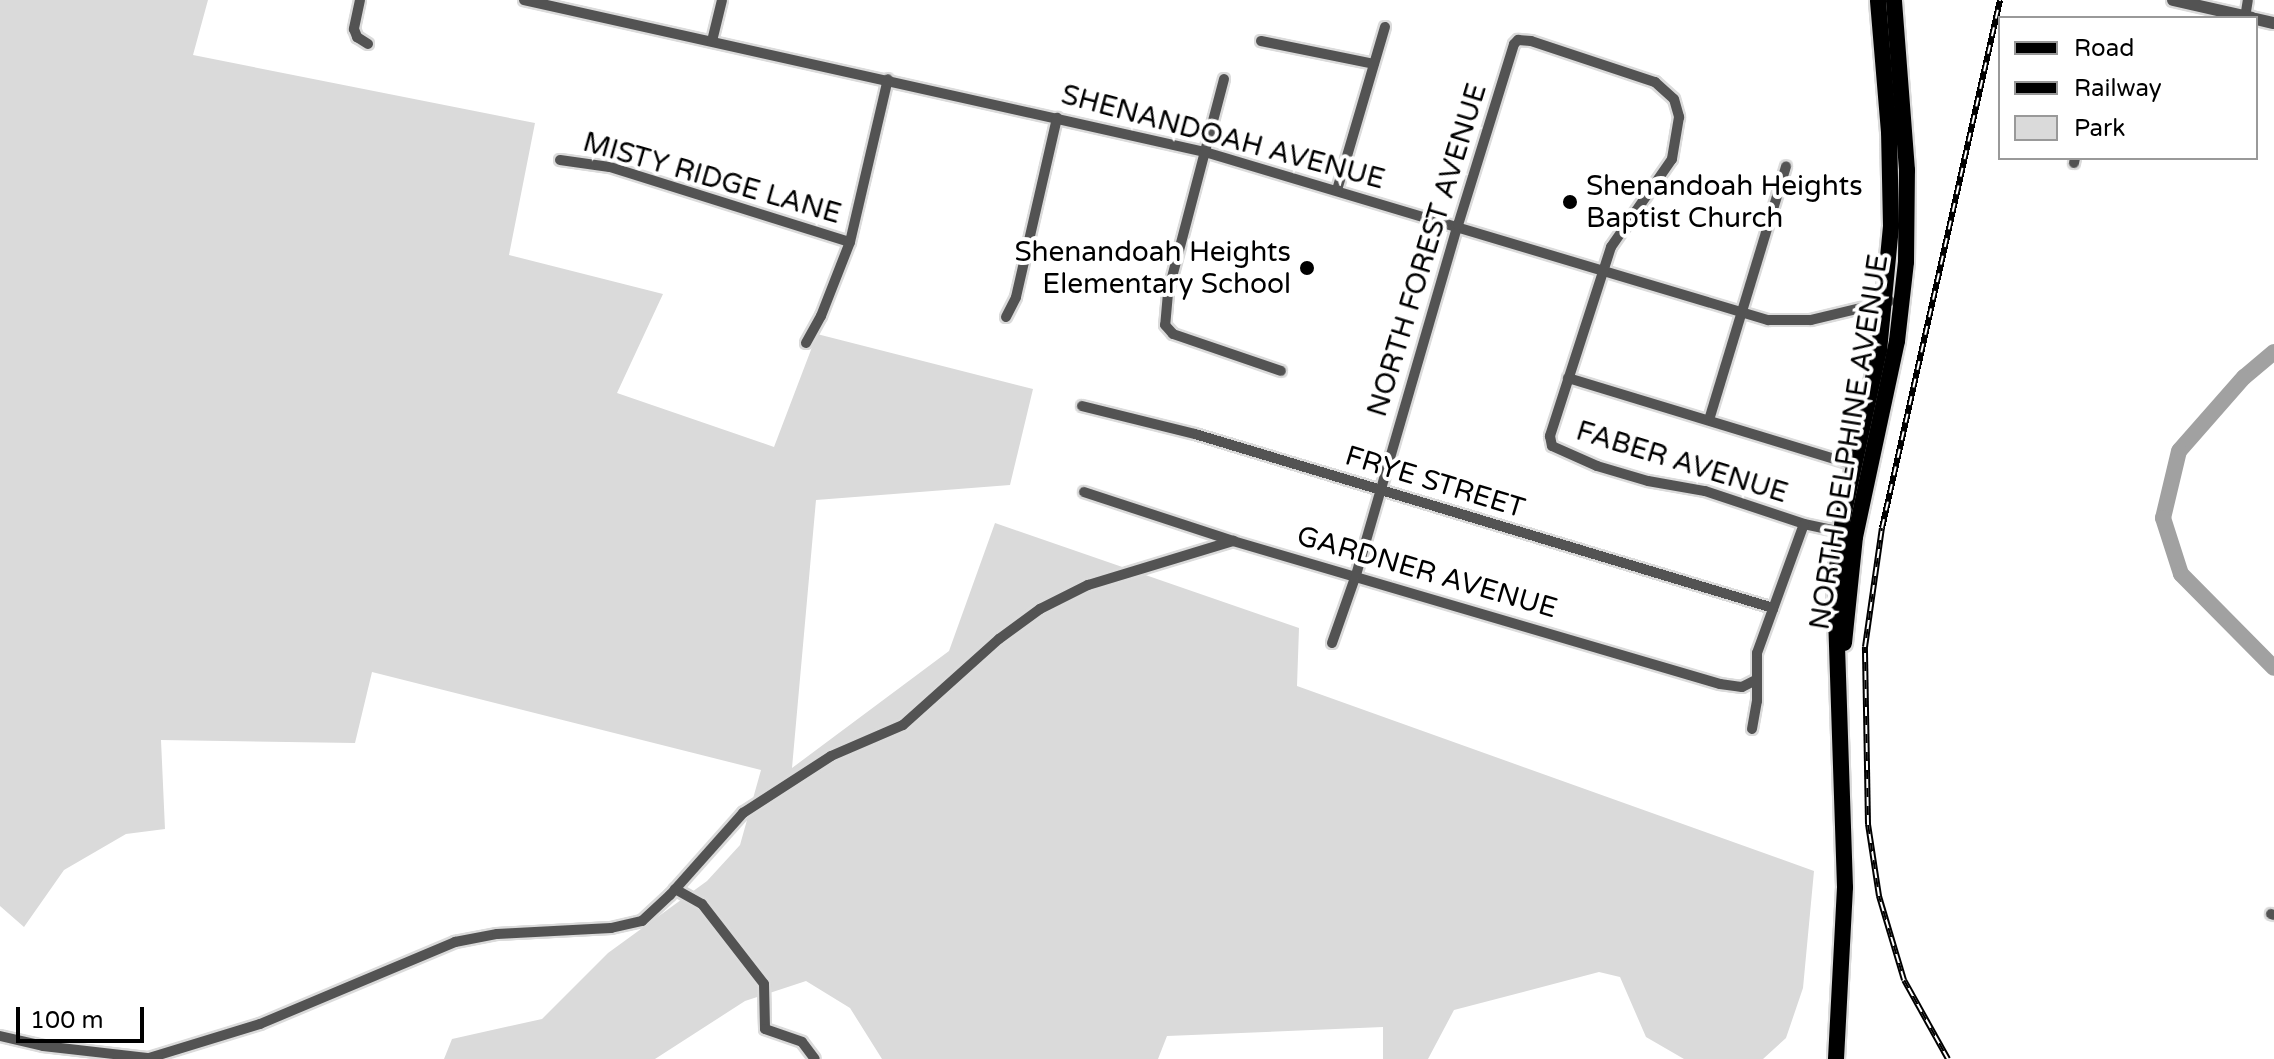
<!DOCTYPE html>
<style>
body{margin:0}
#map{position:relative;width:2274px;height:1059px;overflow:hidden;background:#fff;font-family:"Varela Round",sans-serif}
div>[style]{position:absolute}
.green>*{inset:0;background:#dadada}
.river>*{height:16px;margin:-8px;padding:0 8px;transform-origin:8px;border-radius:8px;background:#a1a1a1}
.roads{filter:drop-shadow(2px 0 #dbdbdb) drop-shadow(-2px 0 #dbdbdb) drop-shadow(0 2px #dbdbdb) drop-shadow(0 -2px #dbdbdb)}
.minor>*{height:10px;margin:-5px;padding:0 5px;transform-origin:5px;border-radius:5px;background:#535353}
.tertiary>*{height:12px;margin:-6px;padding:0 6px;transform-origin:6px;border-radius:6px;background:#535353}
.primary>*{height:16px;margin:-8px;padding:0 8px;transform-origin:8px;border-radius:8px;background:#000}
.rail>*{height:6px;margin-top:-3px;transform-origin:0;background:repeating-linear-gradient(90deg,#fff 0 9px,#000 0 18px);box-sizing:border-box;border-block:2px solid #000}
.dots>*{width:22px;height:22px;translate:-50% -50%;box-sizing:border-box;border:4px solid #fff;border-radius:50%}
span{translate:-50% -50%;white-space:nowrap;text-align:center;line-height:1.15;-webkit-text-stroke:8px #fff;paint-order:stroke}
.street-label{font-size:28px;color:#000}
.poi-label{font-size:28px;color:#000}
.left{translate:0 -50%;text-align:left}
.right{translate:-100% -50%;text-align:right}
.legend{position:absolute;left:1998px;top:16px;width:260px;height:144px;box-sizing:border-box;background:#fff;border:2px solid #999;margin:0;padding:10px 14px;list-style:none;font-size:24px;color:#000}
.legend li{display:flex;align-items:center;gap:16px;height:40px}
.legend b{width:40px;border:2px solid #999}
.scale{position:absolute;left:16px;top:1007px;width:128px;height:36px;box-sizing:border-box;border:4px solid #000;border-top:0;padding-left:10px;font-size:24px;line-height:28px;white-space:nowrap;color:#000;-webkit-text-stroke:6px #fff;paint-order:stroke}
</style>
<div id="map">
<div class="green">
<i style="clip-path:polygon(0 0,208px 0,193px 55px,535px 123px,509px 255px,663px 294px,617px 393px,774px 447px,817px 334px,1033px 389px,1010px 485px,816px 500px,792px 768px,949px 651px,995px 523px,1299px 628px,1297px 686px,1814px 871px,1803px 988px,1786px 1038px,1763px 1059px,1684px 1059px,1646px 1037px,1620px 977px,1599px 972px,1454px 1010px,1428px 1059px,1383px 1059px,1383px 1027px,1167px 1036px,1158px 1059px,882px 1059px,850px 1008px,806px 981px,745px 1001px,655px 1059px,444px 1059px,452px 1039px,542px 1019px,608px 953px,707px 881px,740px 845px,761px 770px,372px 672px,355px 743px,161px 740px,165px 829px,126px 834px,64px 870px,24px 927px,0 906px)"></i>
</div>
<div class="river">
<i style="left:2274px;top:352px;width:39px;rotate:140deg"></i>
<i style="left:2244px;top:377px;width:98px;rotate:131.3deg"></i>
<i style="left:2179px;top:451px;width:69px;rotate:103.4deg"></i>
<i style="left:2163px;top:518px;width:59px;rotate:72.2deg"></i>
<i style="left:2181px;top:574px;width:132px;rotate:45.3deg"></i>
</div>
<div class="roads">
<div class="minor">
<i style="left:360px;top:0;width:30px;rotate:102deg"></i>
<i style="left:354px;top:29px;width:9px;rotate:69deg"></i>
<i style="left:357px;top:37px;width:13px;rotate:32deg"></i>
<i style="left:524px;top:0;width:698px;rotate:12.58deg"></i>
<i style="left:1205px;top:152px;width:588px;rotate:16.62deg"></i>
<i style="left:1768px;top:320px;width:43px"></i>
<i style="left:1811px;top:320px;width:81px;rotate:-13.5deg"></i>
<i style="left:2245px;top:18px;width:18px;rotate:-81deg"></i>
<i style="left:712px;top:41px;width:42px;rotate:-76.3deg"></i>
<i style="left:1261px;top:41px;width:115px;rotate:11.5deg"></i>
<i style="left:1224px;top:79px;width:221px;rotate:104.7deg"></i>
<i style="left:1168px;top:293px;width:32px;rotate:95deg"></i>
<i style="left:1165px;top:325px;width:12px;rotate:48deg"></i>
<i style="left:1173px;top:334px;width:114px;rotate:18.9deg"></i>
<i style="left:560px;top:160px;width:50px;rotate:8deg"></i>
<i style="left:610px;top:167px;width:251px;rotate:17.4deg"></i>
<i style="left:2074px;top:163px;width:5px;rotate:-79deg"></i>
<i style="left:1337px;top:190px;width:170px;rotate:-73.6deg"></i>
<i style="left:1006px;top:317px;width:22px;rotate:-63deg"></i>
<i style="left:1016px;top:297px;width:184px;rotate:-77.1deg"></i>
<i style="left:806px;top:343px;width:31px;rotate:-61deg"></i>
<i style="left:821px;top:316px;width:79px;rotate:-68.6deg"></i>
<i style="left:850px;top:242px;width:167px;rotate:-76.9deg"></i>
<i style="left:1568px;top:378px;width:299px;rotate:16.9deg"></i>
<i style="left:1082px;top:406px;width:116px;rotate:13.9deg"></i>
<i style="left:1195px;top:434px;width:604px;rotate:16.75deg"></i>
<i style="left:1709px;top:420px;width:265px;rotate:-73.1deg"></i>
<i style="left:1084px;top:492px;width:157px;rotate:18.2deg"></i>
<i style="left:1233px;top:541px;width:508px;rotate:16.36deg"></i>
<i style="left:1720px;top:684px;width:22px;rotate:8deg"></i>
<i style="left:1742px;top:687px;width:16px;rotate:-27deg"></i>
<i style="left:1332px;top:643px;width:72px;rotate:-70.6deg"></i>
<i style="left:1356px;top:575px;width:365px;rotate:-73.8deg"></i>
<i style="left:1458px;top:225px;width:189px;rotate:-72.8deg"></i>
<i style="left:1514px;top:44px;width:6px;rotate:-45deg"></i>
<i style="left:1518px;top:40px;width:13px;rotate:4deg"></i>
<i style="left:1531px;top:41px;width:131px;rotate:18.3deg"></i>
<i style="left:1655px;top:82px;width:25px;rotate:42deg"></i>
<i style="left:1674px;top:99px;width:19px;rotate:74deg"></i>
<i style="left:1679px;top:117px;width:43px;rotate:99.5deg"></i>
<i style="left:1672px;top:159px;width:107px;rotate:124.7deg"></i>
<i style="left:1611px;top:247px;width:199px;rotate:107.9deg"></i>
<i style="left:1550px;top:436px;width:10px;rotate:79deg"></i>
<i style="left:1552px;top:446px;width:49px;rotate:24deg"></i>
<i style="left:1597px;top:466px;width:53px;rotate:16.4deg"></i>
<i style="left:1648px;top:481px;width:58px;rotate:10deg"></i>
<i style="left:1705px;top:491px;width:104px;rotate:18.4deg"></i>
<i style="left:1804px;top:524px;width:43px;rotate:12.1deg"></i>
<i style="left:1752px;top:729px;width:28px;rotate:-80deg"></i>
<i style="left:1757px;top:701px;width:48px;rotate:-90deg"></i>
<i style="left:1757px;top:653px;width:137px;rotate:-70deg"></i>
<i style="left:675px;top:889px;width:31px;rotate:29deg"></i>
<i style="left:702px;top:904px;width:101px;rotate:52.2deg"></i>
<i style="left:764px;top:984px;width:45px;rotate:88.7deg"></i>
<i style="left:765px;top:1029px;width:39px;rotate:19deg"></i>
<i style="left:802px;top:1042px;width:21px;rotate:53deg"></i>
<i style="left:2271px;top:914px;width:3px;rotate:18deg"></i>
<i style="left:0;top:1036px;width:44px;rotate:13.1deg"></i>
<i style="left:43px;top:1046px;width:107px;rotate:6.5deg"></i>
<i style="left:149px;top:1058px;width:116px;rotate:-17deg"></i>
<i style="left:260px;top:1024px;width:212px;rotate:-22.8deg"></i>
<i style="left:455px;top:942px;width:43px;rotate:-10.8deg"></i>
<i style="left:497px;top:934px;width:114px;rotate:-3deg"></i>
<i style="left:611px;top:928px;width:32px;rotate:-13deg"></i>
<i style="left:642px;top:921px;width:38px;rotate:-43deg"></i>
<i style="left:670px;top:895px;width:110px;rotate:-48.3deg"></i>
<i style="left:743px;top:813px;width:105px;rotate:-32.9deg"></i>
<i style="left:831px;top:756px;width:78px;rotate:-23.3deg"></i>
<i style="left:903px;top:725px;width:129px;rotate:-41.9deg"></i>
<i style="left:999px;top:639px;width:51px;rotate:-36.2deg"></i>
<i style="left:1040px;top:609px;width:54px;rotate:-26.6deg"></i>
<i style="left:1088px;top:585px;width:152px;rotate:-16.9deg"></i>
</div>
<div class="tertiary">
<i style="left:2173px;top:0;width:81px;rotate:12.8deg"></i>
<i style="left:2256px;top:19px;width:18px;rotate:13deg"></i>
</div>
<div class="primary">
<i style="left:1844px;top:643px;width:107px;rotate:-84.1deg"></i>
<i style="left:1855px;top:537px;width:200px;rotate:-77.9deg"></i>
<i style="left:1897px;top:341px;width:80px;rotate:-83.5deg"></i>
<i style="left:1906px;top:262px;width:92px;rotate:-89.4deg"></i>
<i style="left:1907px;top:170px;width:170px;rotate:-94.4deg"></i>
<i style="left:1836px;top:1059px;width:172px;rotate:-87deg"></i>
<i style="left:1845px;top:887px;width:302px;rotate:-91.9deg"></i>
<i style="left:1835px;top:585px;width:68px;rotate:-83.3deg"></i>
<i style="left:1843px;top:517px;width:170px;rotate:-77.8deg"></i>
<i style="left:1879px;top:351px;width:126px;rotate:-84.5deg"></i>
<i style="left:1891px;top:226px;width:94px;rotate:-91.2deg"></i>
<i style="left:1889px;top:132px;width:132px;rotate:-94.8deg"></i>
</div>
</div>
<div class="rail">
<i style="left:1948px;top:1059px;width:90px;rotate:-119.1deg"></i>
<i style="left:1904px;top:980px;width:88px;rotate:-106.6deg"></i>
<i style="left:1879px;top:896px;width:73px;rotate:-98.7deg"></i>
<i style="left:1868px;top:824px;width:177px;rotate:-91deg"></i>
<i style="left:1865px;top:647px;width:120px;rotate:-81.9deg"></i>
<i style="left:1882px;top:528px;width:541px;rotate:-77.4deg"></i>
</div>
<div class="dots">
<i style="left:1570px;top:202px;background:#000"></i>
<i style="left:1307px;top:268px;background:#000"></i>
</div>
<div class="street-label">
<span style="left:1223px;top:137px;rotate:15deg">SHENANDOAH AVENUE</span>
<span style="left:712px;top:178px;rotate:16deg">MISTY RIDGE LANE</span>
<span style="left:1427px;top:250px;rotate:-73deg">NORTH FOREST AVENUE</span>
<span style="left:1849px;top:442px;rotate:-81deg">NORTH DELPHINE AVENUE</span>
<span style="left:1682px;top:462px;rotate:17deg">FABER AVENUE</span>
<span style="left:1435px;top:482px;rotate:17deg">FRYE STREET</span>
<span style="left:1427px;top:572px;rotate:16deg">GARDNER AVENUE</span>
</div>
<div class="poi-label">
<span class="left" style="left:1586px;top:202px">Shenandoah Heights<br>Baptist Church</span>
<span class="right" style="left:1291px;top:268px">Shenandoah Heights<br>Elementary School</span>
</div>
<ul class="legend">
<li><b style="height:10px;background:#000"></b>Road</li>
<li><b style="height:10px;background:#000"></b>Railway</li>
<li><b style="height:22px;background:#dadada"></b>Park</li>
</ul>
<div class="scale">100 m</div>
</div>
